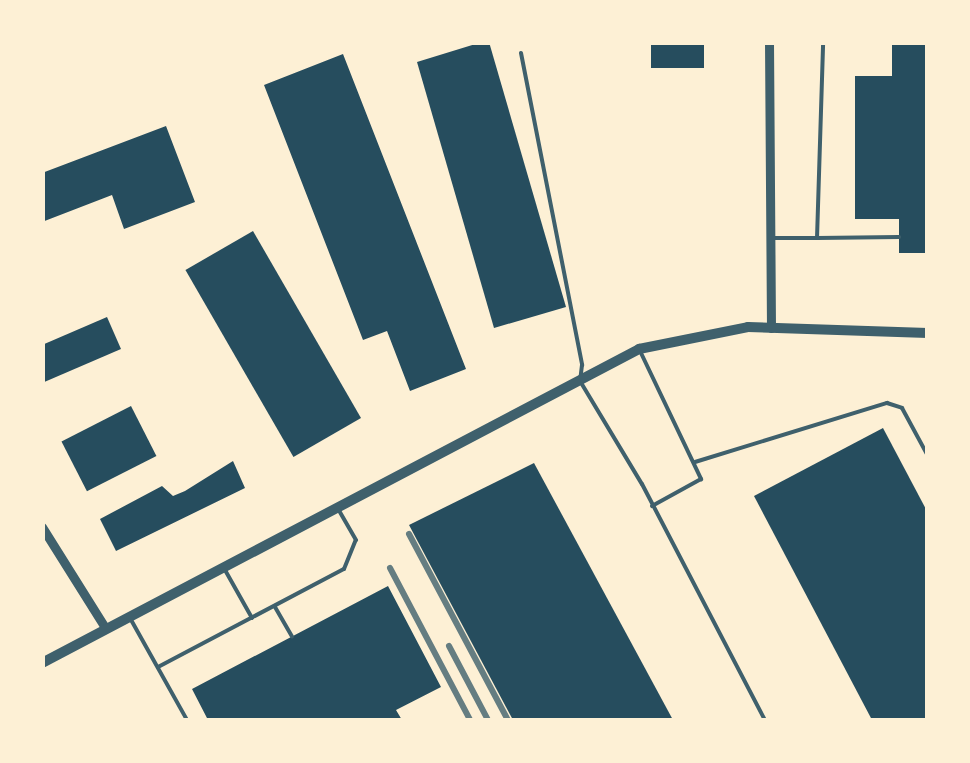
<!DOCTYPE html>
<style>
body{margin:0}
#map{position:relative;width:970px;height:763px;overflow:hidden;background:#fdf0d5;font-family:"Noto Sans",sans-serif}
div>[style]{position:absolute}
.building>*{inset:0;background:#264d5e;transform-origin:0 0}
.service>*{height:4px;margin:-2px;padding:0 2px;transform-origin:2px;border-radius:2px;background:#3f606c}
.minor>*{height:9px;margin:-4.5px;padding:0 4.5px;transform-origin:4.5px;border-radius:4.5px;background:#3f606c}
.tertiary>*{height:10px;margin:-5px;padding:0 5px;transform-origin:5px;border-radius:5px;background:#3f606c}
.rail>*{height:6px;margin:-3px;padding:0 3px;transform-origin:3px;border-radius:3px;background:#657d81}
span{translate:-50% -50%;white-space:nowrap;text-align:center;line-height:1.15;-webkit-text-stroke:8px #fdf0d5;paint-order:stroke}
.frame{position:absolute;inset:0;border:45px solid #fdf0d5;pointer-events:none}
</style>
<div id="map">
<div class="building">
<i style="clip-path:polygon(482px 42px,489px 42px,566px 307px,494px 328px,417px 62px)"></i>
<i style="left:651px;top:42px;width:53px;height:26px"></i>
<i style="clip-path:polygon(892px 42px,928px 42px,928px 253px,899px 253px,899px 219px,855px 219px,855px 76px,892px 76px)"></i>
<i style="clip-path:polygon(343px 54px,466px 369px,410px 391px,387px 331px,363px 340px,264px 85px)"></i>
<i style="clip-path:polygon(166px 126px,195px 202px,124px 229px,112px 195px,42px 222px,42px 173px)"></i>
<i style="left:253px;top:231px;width:216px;height:78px;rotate:60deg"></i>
<i style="clip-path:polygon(107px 317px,121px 349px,42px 383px,42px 345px)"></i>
<i style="left:131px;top:406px;width:56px;height:78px;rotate:63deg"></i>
<i style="clip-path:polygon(883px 428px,928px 513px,928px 720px,872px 720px,754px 496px)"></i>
<i style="clip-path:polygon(233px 461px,245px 488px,116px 551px,100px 519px,162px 486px,173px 496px,185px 491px)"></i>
<i style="clip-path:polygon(534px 463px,673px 720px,513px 720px,409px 525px)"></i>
<i style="clip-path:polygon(388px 586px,441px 687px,396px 710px,402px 720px,208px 720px,192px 689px)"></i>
</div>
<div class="service">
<i style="left:521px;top:53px;width:318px;rotate:78.9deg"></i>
<i style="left:582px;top:365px;width:16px;rotate:97deg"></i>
<i style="left:580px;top:381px;width:120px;rotate:59deg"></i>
<i style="left:642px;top:484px;width:266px;rotate:62.5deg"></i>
<i style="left:771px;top:238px;width:46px"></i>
<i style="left:817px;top:238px;width:196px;rotate:-88.2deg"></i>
<i style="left:817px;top:238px;width:82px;rotate:-0.7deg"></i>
<i style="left:641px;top:353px;width:140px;rotate:64.5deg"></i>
<i style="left:701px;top:479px;width:56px;rotate:151.1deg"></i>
<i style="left:695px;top:462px;width:201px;rotate:-17.1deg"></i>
<i style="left:887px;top:403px;width:16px;rotate:18deg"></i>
<i style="left:902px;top:408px;width:55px;rotate:61.6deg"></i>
<i style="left:225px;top:570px;width:55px;rotate:60.6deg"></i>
<i style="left:275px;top:607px;width:34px;rotate:60deg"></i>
<i style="left:130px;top:618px;width:117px;rotate:60.8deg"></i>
<i style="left:158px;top:667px;width:210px;rotate:-27.8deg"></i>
<i style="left:344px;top:569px;width:31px;rotate:-68deg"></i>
<i style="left:356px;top:540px;width:34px;rotate:-120deg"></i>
</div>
<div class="minor">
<i style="left:769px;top:42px;width:286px;rotate:89.6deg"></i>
<i style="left:42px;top:527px;width:117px;rotate:57.9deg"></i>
</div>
<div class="tertiary">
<i style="left:42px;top:663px;width:675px;rotate:-27.74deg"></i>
<i style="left:639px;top:349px;width:111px;rotate:-11.4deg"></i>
<i style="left:748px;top:327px;width:180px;rotate:1.9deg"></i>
</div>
<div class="rail">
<i style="left:409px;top:534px;width:211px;rotate:62deg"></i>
<i style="left:390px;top:568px;width:172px;rotate:62.2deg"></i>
<i style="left:449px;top:646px;width:84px;rotate:62.2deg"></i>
</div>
<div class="frame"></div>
</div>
